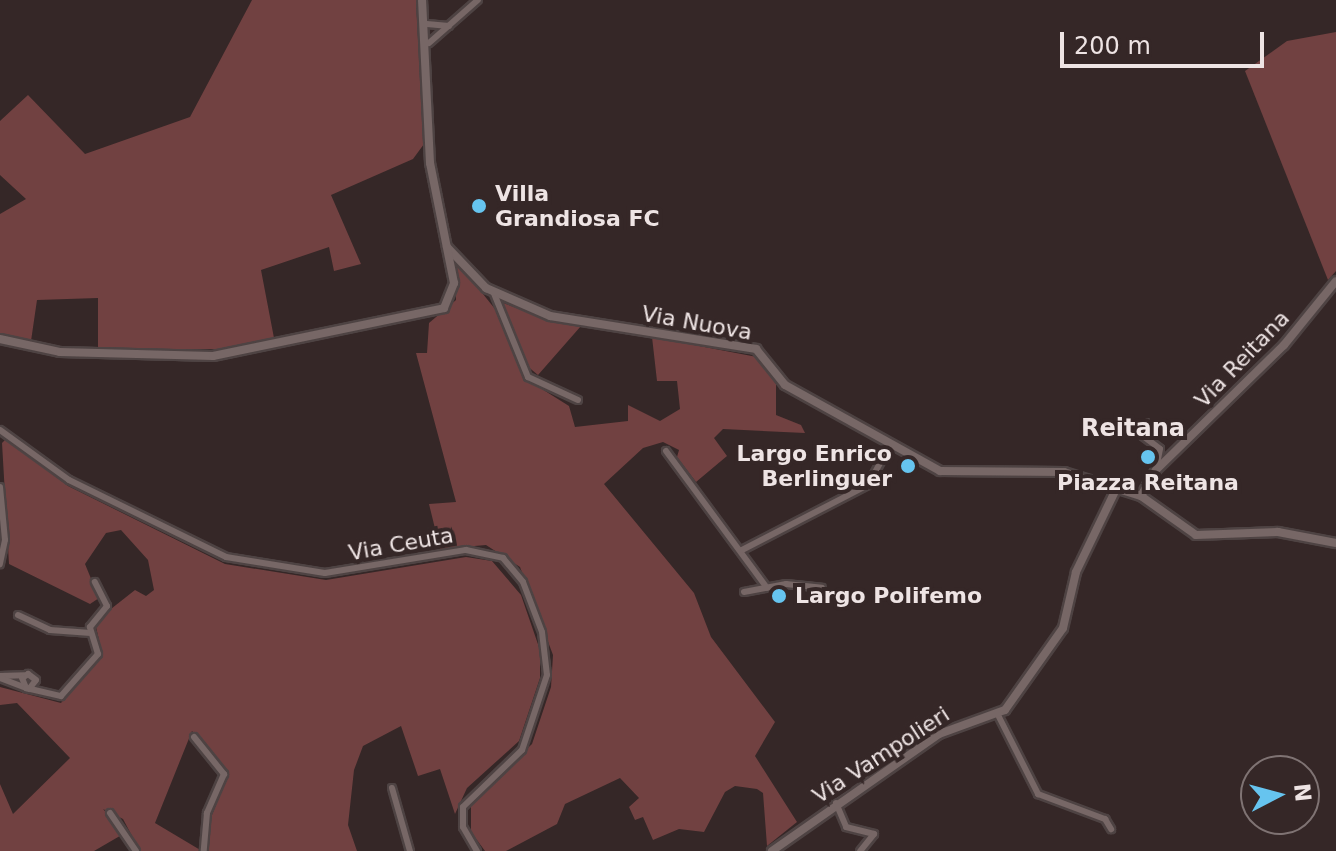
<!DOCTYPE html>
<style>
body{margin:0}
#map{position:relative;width:1336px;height:851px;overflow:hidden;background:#352727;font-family:"DejaVu Sans",sans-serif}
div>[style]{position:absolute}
.green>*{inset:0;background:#714141}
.roads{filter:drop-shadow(2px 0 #4e4343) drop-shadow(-2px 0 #4e4343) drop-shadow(0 2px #4e4343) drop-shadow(0 -2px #4e4343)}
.street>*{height:6px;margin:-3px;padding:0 3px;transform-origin:3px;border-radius:3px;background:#776766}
.secondary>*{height:8px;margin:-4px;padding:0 4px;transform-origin:4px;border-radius:4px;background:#776766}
.dots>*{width:22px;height:22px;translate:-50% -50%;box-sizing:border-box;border:4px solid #352727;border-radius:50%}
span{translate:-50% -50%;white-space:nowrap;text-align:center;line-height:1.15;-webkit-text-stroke:8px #352727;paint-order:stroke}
.poi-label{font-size:22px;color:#eee4e4;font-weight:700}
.left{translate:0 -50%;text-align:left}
.right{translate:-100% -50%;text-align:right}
.street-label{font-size:22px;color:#eee4e4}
.neighbourhood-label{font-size:24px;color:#eee4e4;font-weight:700}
.north{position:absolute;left:1240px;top:755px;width:80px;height:80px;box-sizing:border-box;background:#352727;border:2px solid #7f7373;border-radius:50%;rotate:84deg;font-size:22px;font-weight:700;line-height:32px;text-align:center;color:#eee4e4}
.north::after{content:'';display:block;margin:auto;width:28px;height:36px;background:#66c4ef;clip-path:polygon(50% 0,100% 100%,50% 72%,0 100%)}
.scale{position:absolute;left:1060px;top:32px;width:204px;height:36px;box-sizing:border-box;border:4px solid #eee4e4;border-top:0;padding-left:10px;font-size:24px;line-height:28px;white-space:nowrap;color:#eee4e4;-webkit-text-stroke:6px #352727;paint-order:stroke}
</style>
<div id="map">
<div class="green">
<i style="clip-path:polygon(252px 0,416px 0,424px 144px,413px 159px,331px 195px,361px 264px,334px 271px,329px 247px,261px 270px,274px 338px,234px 349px,98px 349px,98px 298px,37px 300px,31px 341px,0 333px,0 214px,26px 199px,0 175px,0 121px,28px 95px,85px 154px,190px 117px)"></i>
<i style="clip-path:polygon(1336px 32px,1336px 271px,1328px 280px,1245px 71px,1287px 41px)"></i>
<i style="clip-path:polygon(455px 259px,495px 309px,526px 379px,569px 406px,575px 427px,628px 421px,628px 405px,660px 421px,680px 409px,677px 381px,657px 381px,652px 337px,757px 357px,776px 384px,776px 415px,801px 425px,805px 433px,723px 429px,714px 438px,727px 456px,696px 482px,677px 457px,679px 450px,663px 442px,643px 448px,604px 484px,694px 593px,711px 637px,775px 722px,755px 756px,797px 822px,767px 846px,763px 793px,757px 789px,735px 786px,725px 792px,704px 832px,679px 829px,653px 840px,643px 817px,635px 820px,629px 807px,639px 798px,620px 778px,565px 804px,557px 824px,506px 851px,485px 851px,471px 832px,471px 803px,532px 744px,551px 687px,553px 655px,520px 567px,486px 545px,440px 549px,429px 504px,456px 502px,416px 353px,427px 353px,429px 323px,456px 300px)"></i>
<i style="clip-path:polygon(501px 302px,535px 315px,581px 326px,538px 375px,526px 365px)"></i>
<i style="clip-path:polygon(6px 439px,68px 486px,225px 564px,326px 580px,466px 557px,492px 561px,521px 595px,540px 650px,540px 678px,519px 741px,467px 788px,455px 814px,440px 769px,418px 776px,401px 726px,363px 746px,354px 770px,348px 825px,357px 851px,209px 851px,207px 827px,229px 773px,192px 731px,155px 823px,202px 851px,140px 851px,123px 819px,103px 809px,125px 833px,94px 851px,0 851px,0 784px,13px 814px,70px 758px,17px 703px,0 705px,0 687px,61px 703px,102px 653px,96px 627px,102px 616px,135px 590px,146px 596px,154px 590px,148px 560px,121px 530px,106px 533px,85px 564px,99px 598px,90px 604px,9px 564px,2px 443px)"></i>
</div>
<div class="roads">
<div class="street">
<i style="left:427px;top:24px;width:22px;rotate:5deg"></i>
<i style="left:429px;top:43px;width:65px;rotate:-41.3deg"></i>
<i style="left:493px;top:291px;width:93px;rotate:67.9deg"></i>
<i style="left:528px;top:377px;width:55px;rotate:24.7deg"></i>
<i style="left:1149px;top:423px;width:14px;rotate:115deg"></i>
<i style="left:1143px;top:436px;width:21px;rotate:37deg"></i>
<i style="left:1160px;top:449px;width:21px;rotate:101deg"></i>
<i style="left:0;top:430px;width:85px;rotate:35.9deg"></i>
<i style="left:69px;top:480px;width:175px;rotate:26.1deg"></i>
<i style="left:226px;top:557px;width:100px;rotate:9.2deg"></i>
<i style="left:325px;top:573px;width:143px;rotate:-9.3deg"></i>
<i style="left:466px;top:550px;width:38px;rotate:12deg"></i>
<i style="left:503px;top:558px;width:31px;rotate:50deg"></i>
<i style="left:523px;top:582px;width:53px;rotate:69.2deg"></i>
<i style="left:542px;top:632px;width:43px;rotate:83.4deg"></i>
<i style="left:547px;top:675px;width:79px;rotate:108.4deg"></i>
<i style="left:522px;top:750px;width:82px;rotate:136deg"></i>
<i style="left:463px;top:807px;width:20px;rotate:90deg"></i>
<i style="left:463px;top:827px;width:28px;rotate:60deg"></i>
<i style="left:666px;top:451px;width:170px;rotate:53.6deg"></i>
<i style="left:0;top:487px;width:53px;rotate:84.6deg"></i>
<i style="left:5px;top:540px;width:25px;rotate:102deg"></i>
<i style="left:742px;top:550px;width:142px;rotate:-27.3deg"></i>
<i style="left:868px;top:485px;width:46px;rotate:-61.2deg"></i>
<i style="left:744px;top:592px;width:43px;rotate:-10.8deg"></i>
<i style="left:786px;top:584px;width:36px;rotate:6deg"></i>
<i style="left:18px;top:615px;width:35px;rotate:25deg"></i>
<i style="left:50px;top:630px;width:41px;rotate:4.2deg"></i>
<i style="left:0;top:676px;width:24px;rotate:-2deg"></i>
<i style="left:0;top:678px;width:28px;rotate:21deg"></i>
<i style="left:29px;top:689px;width:11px;rotate:-52deg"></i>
<i style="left:36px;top:680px;width:10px;rotate:-143deg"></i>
<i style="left:28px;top:674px;width:7px;rotate:146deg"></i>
<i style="left:22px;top:678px;width:11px;rotate:68deg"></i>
<i style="left:26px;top:688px;width:36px;rotate:13deg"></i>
<i style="left:61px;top:696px;width:56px;rotate:-48.6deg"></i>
<i style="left:98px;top:654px;width:28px;rotate:-107deg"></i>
<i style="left:90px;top:627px;width:27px;rotate:-51deg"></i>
<i style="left:107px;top:606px;width:27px;rotate:-117deg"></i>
<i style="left:998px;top:715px;width:89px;rotate:63.1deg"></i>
<i style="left:1038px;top:794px;width:72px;rotate:20.5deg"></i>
<i style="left:1105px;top:819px;width:12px;rotate:59deg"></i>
<i style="left:194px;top:737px;width:48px;rotate:51deg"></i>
<i style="left:224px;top:774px;width:43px;rotate:113.6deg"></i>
<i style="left:207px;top:813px;width:38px;rotate:95deg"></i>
<i style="left:392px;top:788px;width:66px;rotate:74.1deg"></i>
<i style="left:836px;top:803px;width:26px;rotate:67deg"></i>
<i style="left:846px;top:827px;width:29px;rotate:14deg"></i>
<i style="left:874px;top:834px;width:22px;rotate:129deg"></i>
<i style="left:110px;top:813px;width:46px;rotate:55.6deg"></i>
</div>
<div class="secondary">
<i style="left:447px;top:247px;width:57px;rotate:46.4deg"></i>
<i style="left:486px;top:288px;width:70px;rotate:23.6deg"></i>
<i style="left:550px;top:316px;width:209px;rotate:9.1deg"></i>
<i style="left:756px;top:349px;width:46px;rotate:51.1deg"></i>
<i style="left:785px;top:385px;width:177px;rotate:29deg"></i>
<i style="left:940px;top:471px;width:124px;rotate:0.5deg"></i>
<i style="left:1064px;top:472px;width:81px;rotate:17.3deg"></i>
<i style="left:0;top:339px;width:61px;rotate:12.2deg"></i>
<i style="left:60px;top:352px;width:153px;rotate:1.5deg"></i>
<i style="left:213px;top:356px;width:236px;rotate:-11.7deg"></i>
<i style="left:444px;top:308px;width:27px;rotate:-68deg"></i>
<i style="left:454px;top:283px;width:122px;rotate:-101.3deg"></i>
<i style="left:430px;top:163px;width:163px;rotate:-92.8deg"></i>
<i style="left:1141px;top:496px;width:30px;rotate:-60deg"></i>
<i style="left:1156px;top:470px;width:179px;rotate:-44.3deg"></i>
<i style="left:1284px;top:345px;width:82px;rotate:-50.9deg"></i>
<i style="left:1141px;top:496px;width:67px;rotate:35.3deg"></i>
<i style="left:1196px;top:535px;width:82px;rotate:-2.1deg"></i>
<i style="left:1278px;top:532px;width:59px;rotate:10.7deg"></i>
<i style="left:772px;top:851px;width:204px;rotate:-35deg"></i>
<i style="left:939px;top:734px;width:70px;rotate:-20deg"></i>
<i style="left:1005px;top:710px;width:100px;rotate:-54.7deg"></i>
<i style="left:1063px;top:628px;width:57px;rotate:-76.9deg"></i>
<i style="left:1076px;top:572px;width:94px;rotate:-64.2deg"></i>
</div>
</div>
<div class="dots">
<i style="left:479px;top:206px;background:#66c4ef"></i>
<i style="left:1148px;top:457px;background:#66c4ef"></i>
<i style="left:908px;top:466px;background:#66c4ef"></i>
<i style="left:779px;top:596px;background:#66c4ef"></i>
</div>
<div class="poi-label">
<span class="left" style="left:495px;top:206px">Villa<br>Grandiosa FC</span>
<span class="right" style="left:892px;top:466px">Largo Enrico<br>Berlinguer</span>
<span style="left:1148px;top:483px">Piazza Reitana</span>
<span class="left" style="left:795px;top:596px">Largo Polifemo</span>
</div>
<div class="street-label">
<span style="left:697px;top:323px;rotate:10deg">Via Nuova</span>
<span style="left:1242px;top:359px;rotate:-46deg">Via Reitana</span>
<span style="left:401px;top:544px;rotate:-10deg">Via Ceuta</span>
<span style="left:881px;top:755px;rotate:-33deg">Via Vampolieri</span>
</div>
<div class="neighbourhood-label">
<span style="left:1133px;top:429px">Reitana</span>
</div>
<div class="north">N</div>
<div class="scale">200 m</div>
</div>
